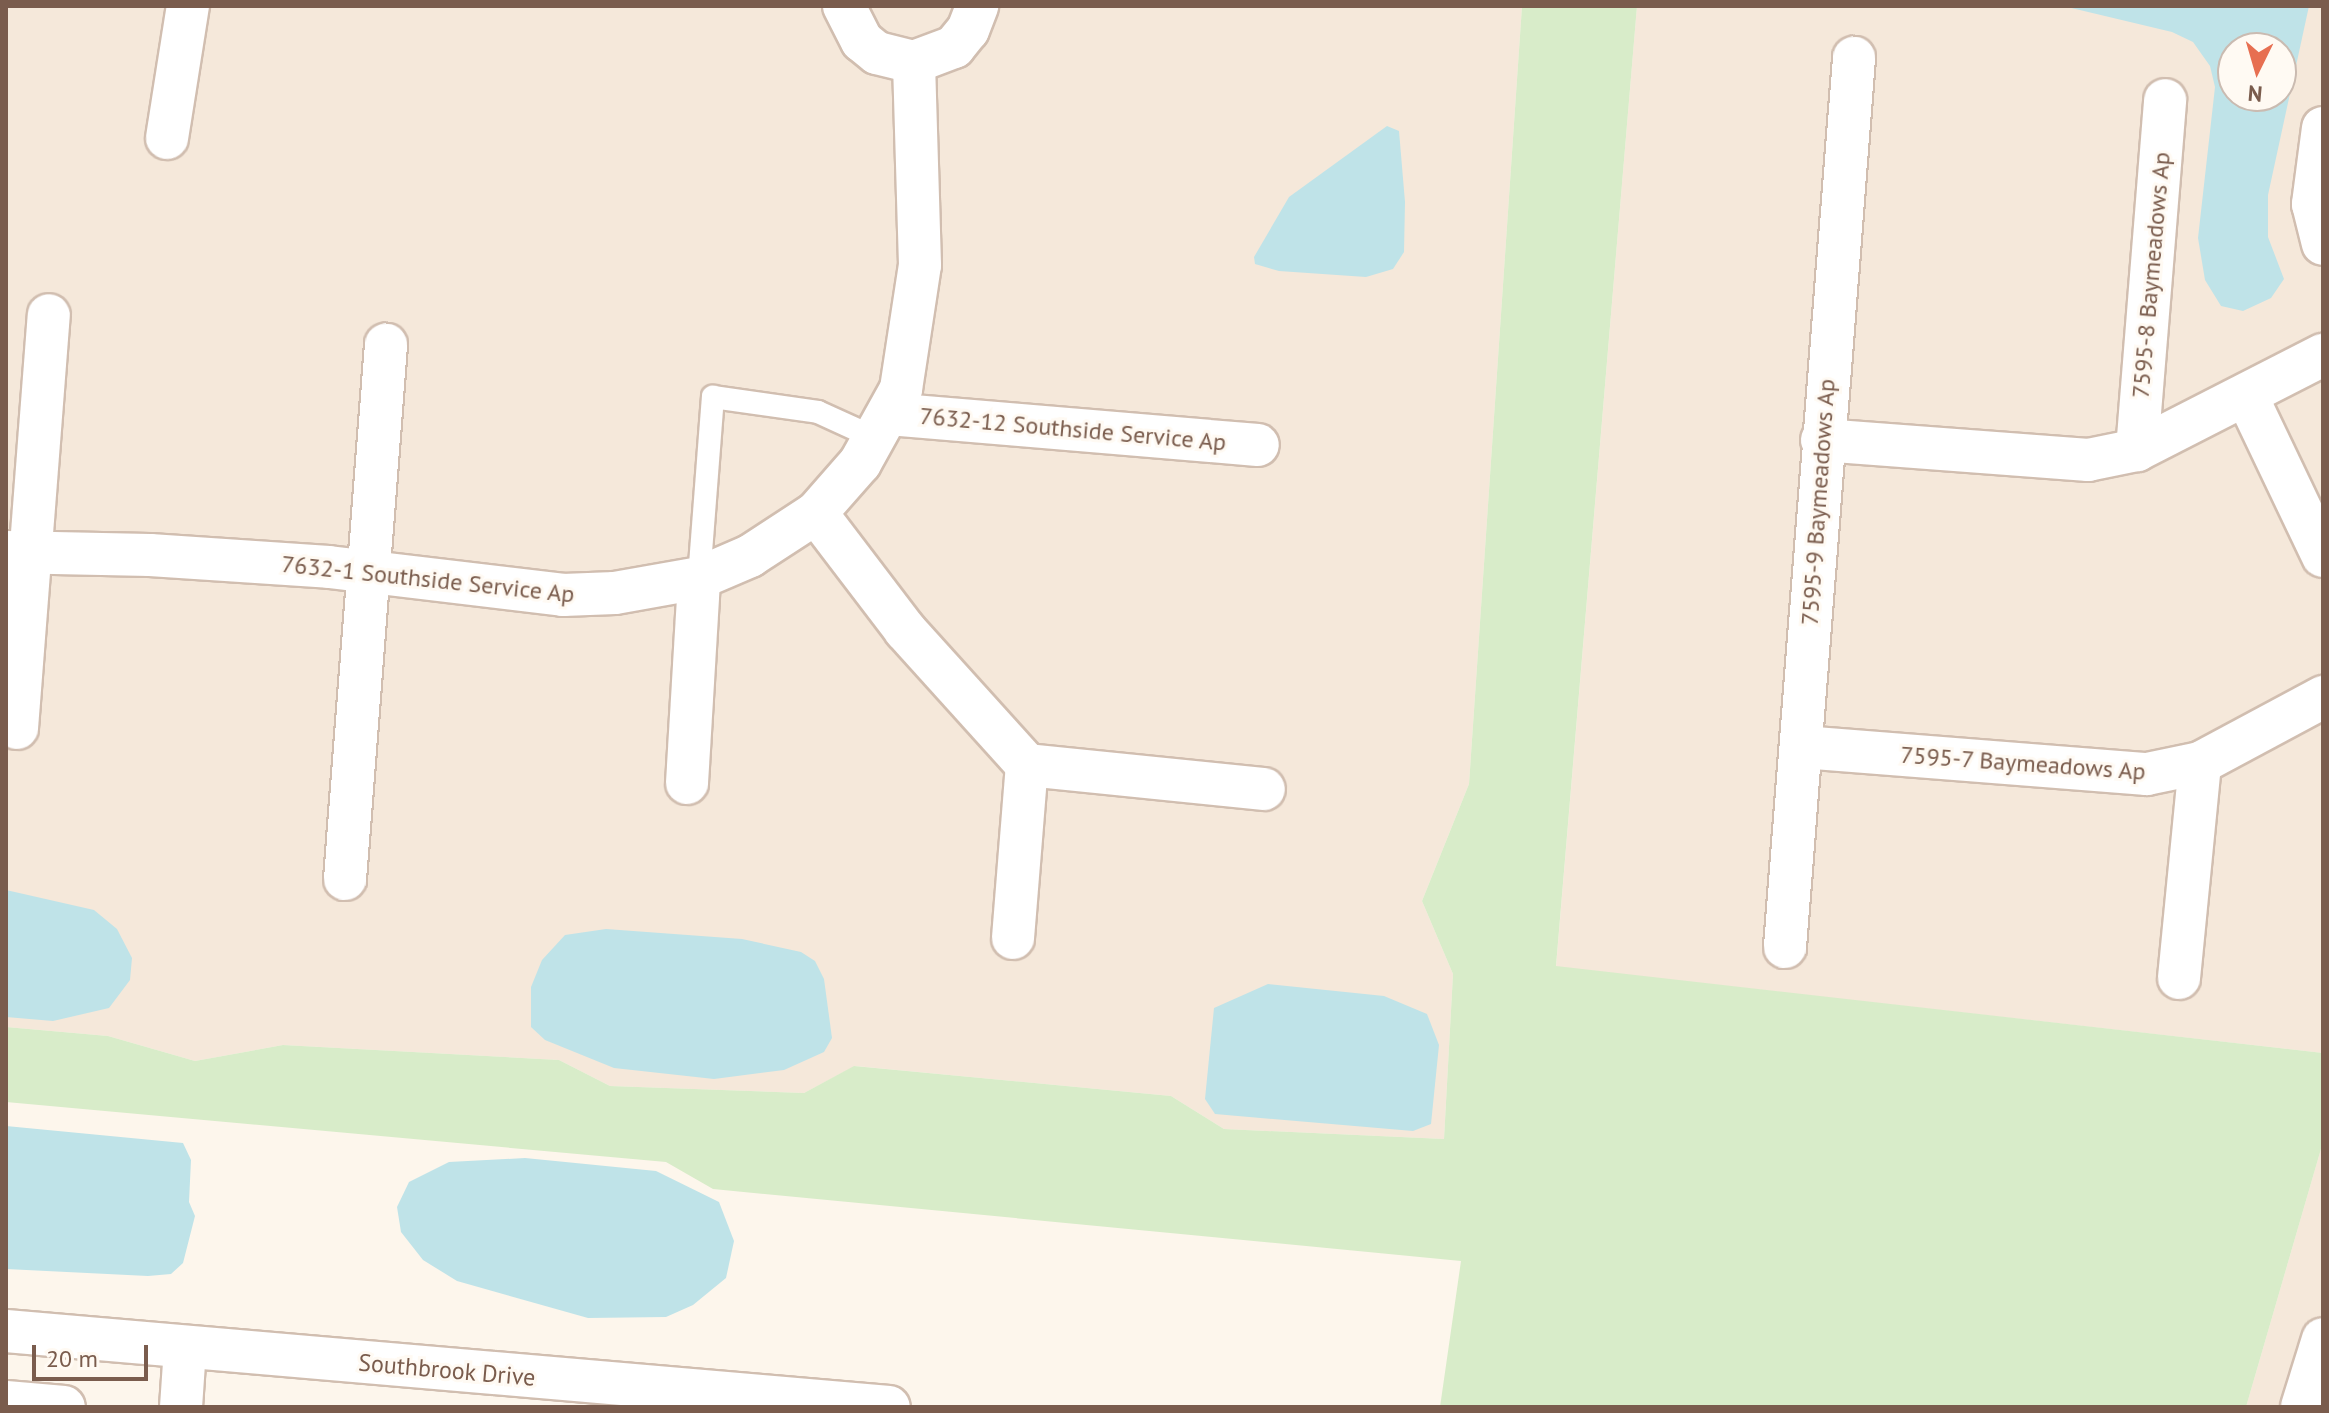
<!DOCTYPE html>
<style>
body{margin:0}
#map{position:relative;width:2329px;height:1413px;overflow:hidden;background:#fdf6ec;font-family:"PT Sans",sans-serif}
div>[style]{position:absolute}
.residential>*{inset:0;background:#f5e8da}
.green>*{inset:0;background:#d8ecc9}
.water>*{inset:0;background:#bfe3e8}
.roads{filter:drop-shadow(2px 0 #d1beb0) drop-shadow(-2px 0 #d1beb0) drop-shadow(0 2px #d1beb0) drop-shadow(0 -2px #d1beb0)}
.lane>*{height:22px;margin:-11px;padding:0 11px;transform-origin:11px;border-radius:11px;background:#fff}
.street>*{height:42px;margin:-21px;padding:0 21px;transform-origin:21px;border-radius:21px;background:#fff}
span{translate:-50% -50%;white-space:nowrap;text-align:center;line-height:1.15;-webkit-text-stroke:6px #fffaf3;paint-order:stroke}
.street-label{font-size:24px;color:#7a5c4d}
.frame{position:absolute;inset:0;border:8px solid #7a5c4d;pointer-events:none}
.north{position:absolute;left:2217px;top:32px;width:80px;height:80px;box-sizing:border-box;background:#fffaf3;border:2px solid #cabbb1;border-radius:50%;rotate:185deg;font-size:22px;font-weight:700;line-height:32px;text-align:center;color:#7a5c4d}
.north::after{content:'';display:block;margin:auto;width:28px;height:36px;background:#e76f51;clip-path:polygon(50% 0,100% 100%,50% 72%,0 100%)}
.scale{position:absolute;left:32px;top:1345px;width:116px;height:36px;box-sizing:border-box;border:4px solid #7a5c4d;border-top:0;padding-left:10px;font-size:24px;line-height:28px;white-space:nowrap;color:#7a5c4d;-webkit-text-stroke:6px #fffaf3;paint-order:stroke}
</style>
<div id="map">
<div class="residential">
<i style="clip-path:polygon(6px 6px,1522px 6px,1469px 784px,1422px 901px,1453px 974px,1444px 1139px,1224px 1129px,1171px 1096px,855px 1066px,804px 1093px,610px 1086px,559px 1060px,283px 1045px,195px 1061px,108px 1036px,6px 1027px)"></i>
<i style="clip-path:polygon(evenodd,1637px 6px,2323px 6px,2323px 1053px,1556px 967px,1637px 6px,2233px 48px,2281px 48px,2281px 96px,2233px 96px,2233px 48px)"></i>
<i style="clip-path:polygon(2323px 1142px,2323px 1407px,2246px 1407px)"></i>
</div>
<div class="green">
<i style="clip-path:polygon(1522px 6px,1637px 6px,1556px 966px,2323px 1053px,2323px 1142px,2246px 1407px,1440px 1407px,1461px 1261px,713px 1189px,666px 1162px,6px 1102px,6px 1027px,108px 1036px,195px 1061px,283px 1045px,559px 1060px,610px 1086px,804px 1093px,854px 1066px,1171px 1096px,1224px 1129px,1444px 1139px,1453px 974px,1422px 901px,1469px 784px)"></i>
</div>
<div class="water">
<i style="clip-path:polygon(evenodd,2063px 6px,2309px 6px,2268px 195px,2268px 237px,2284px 279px,2271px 298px,2243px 311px,2221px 306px,2205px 280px,2198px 238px,2215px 87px,2210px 66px,2193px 42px,2172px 32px,2063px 6px,2233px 48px,2281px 48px,2281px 96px,2233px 96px,2233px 48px)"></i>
<i style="clip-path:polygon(1387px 126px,1399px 131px,1405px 202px,1404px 252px,1393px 269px,1366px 277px,1279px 271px,1255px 264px,1254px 257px,1289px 197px)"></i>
<i style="clip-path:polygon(6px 890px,94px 910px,117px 929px,132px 958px,130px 980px,109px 1008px,53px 1021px,6px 1017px)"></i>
<i style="clip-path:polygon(606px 929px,742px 939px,801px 952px,815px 961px,824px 979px,832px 1038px,824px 1052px,784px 1070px,714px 1079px,614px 1068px,545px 1040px,531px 1027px,531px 987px,542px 960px,565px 935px)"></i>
<i style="clip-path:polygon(1268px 984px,1384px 996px,1427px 1014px,1439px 1045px,1431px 1124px,1413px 1131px,1215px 1114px,1205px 1099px,1214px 1008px)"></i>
<i style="clip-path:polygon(6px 1126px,183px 1143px,191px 1160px,189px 1202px,195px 1216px,183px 1263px,171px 1274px,148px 1276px,6px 1269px)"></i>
<i style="clip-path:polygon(525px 1158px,656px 1171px,719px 1202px,734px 1241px,726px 1278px,693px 1305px,666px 1317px,588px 1318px,457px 1281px,423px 1260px,401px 1232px,397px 1207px,409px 1182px,449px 1162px)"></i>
</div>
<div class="roads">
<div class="lane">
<i style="left:699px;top:578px;width:182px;rotate:-85.6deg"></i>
<i style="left:713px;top:397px;width:106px;rotate:8.1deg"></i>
<i style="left:818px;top:412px;width:63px;rotate:24.5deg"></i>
</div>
<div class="street">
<i style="left:844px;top:6px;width:39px;rotate:63deg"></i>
<i style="left:862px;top:41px;width:19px;rotate:39deg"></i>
<i style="left:877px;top:53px;width:38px;rotate:14deg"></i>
<i style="left:914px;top:62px;width:43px;rotate:-20.6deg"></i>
<i style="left:954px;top:47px;width:22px;rotate:-51deg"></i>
<i style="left:968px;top:30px;width:26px;rotate:-69deg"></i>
<i style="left:2323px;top:128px;width:77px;rotate:97.5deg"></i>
<i style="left:2313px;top:204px;width:41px;rotate:76deg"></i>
<i style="left:167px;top:138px;width:134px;rotate:-81deg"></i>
<i style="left:2247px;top:397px;width:176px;rotate:64.5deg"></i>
<i style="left:889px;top:414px;width:370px;rotate:4.8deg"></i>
<i style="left:1822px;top:440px;width:267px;rotate:4.3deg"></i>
<i style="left:2088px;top:460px;width:50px;rotate:-11.5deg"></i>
<i style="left:2137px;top:450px;width:209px;rotate:-27.1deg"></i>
<i style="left:2137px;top:450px;width:351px;rotate:-85.4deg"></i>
<i style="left:816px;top:513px;width:147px;rotate:52.7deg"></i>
<i style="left:905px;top:630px;width:182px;rotate:47.9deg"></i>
<i style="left:6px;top:552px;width:144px;rotate:1.2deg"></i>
<i style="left:150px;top:555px;width:179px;rotate:3.8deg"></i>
<i style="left:329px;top:567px;width:236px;rotate:6.8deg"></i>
<i style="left:563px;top:595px;width:52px;rotate:-2.2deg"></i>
<i style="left:615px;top:593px;width:85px;rotate:-10.1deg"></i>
<i style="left:699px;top:578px;width:56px;rotate:-23.3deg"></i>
<i style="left:750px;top:556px;width:79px;rotate:-33.1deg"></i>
<i style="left:816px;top:513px;width:67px;rotate:-48.7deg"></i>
<i style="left:860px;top:463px;width:85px;rotate:-61deg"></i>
<i style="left:901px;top:389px;width:125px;rotate:-81.3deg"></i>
<i style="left:920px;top:265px;width:203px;rotate:-91.7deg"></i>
<i style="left:17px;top:728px;width:414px;rotate:-85.6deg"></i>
<i style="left:1802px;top:747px;width:346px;rotate:4.5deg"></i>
<i style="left:2147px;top:774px;width:54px;rotate:-11.7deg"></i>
<i style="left:2200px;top:763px;width:140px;rotate:-28.2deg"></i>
<i style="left:1027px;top:765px;width:238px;rotate:5.8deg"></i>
<i style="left:687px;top:783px;width:205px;rotate:-86.6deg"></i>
<i style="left:345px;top:879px;width:536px;rotate:-85.61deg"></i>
<i style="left:1013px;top:938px;width:174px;rotate:-85.4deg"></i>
<i style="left:1785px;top:947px;width:892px;rotate:-85.56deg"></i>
<i style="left:2179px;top:978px;width:216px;rotate:-84.4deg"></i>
<i style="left:6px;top:1331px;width:886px;rotate:4.92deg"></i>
<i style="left:6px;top:1402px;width:58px;rotate:4.9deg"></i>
<i style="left:181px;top:1407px;width:59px;rotate:-86.1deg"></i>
<i style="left:2302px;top:1407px;width:71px;rotate:-72.8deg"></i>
</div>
</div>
<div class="street-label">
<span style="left:2151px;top:275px;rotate:-85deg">7595-8 Baymeadows Ap</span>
<span style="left:1073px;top:429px;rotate:5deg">7632-12 Southside Service Ap</span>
<span style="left:1818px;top:502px;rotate:-86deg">7595-9 Baymeadows Ap</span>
<span style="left:428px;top:579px;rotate:6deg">7632-1 Southside Service Ap</span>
<span style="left:2023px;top:763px;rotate:4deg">7595-7 Baymeadows Ap</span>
<span style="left:447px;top:1370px;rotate:5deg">Southbrook Drive</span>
</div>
<div class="frame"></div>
<div class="north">N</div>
<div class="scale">20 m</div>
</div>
